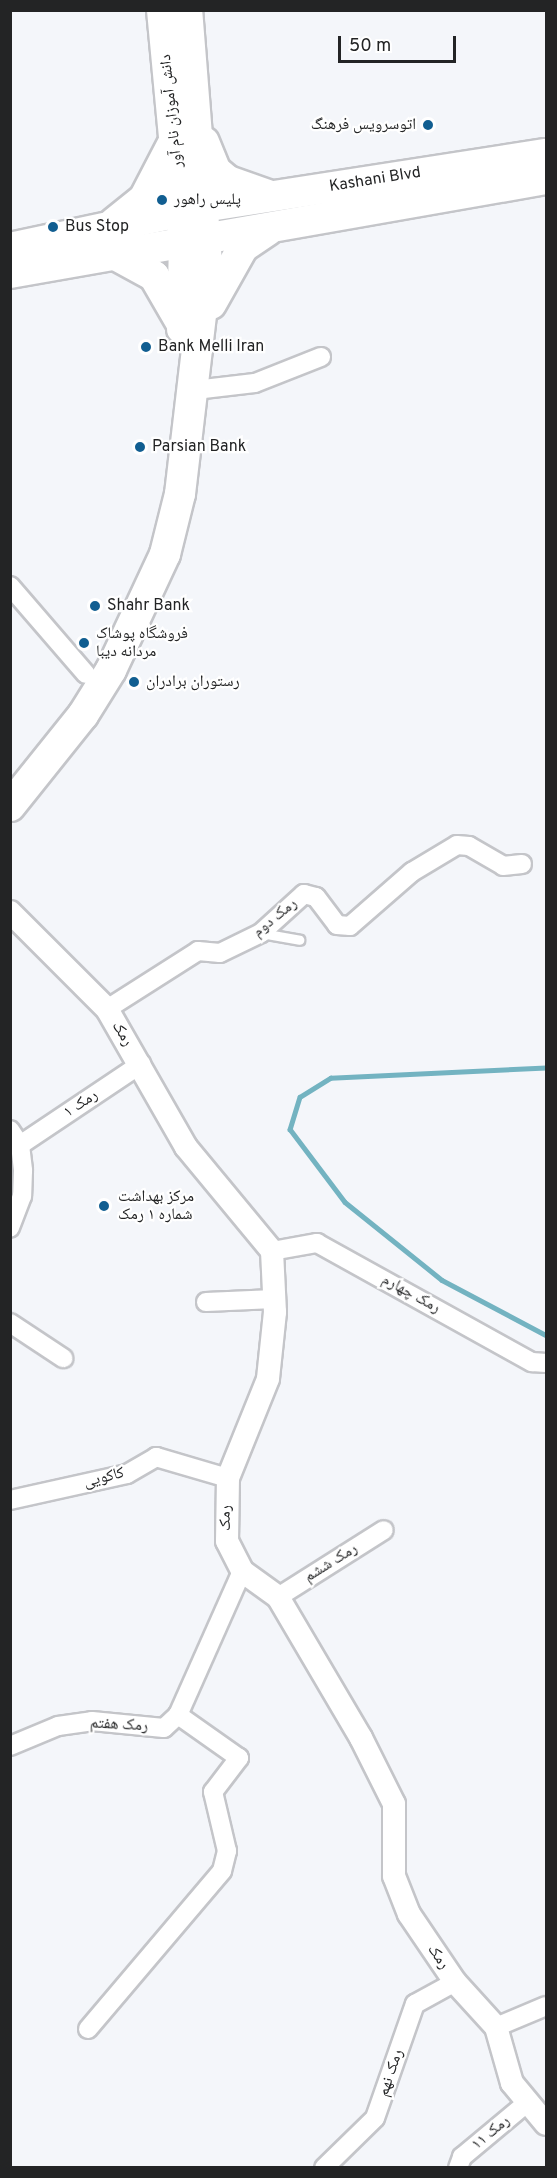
<!DOCTYPE html>
<meta charset="utf-8">
<style>
body{margin:0}
#map{position:relative;width:557px;height:2178px;overflow:hidden;background:#f4f6fa;font-family:Overpass,"Noto Naskh Arabic",sans-serif}
div>[style]{position:absolute}
.stream>*{height:4.5px;margin:-2.25px;padding:0 2.25px;transform-origin:2.25px;border-radius:2.25px;background:#73b3c1}
.roads{filter:drop-shadow(2px 0 #c4c5c9) drop-shadow(-2px 0 #c4c5c9) drop-shadow(0 2px #c4c5c9) drop-shadow(0 -2px #c4c5c9)}
.service>*{height:9px;margin:-4.5px;padding:0 4.5px;transform-origin:4.5px;border-radius:4.5px;background:#fff}
.minor>*{height:18px;margin:-9px;padding:0 9px;transform-origin:9px;border-radius:9px;background:#fff}
.tertiary>*{height:22px;margin:-11px;padding:0 11px;transform-origin:11px;border-radius:11px;background:#fff}
.primary>*{height:30px;margin:-15px;padding:0 15px;transform-origin:15px;border-radius:15px;background:#fff}
.dots>*{width:16px;height:16px;translate:-50% -50%;box-sizing:border-box;border:3px solid #fff;border-radius:50%}
span{translate:-50% -50%;white-space:nowrap;text-align:center;line-height:1.15;-webkit-text-stroke:4.5px #fff;paint-order:stroke}
.street-label{font-size:16px;color:#232425}
.poi-label{font-size:16px;color:#232425}
.right{translate:-100% -50%;text-align:right}
.left{translate:0 -50%;text-align:left}
.frame{position:absolute;inset:0;border:12px solid #232425;pointer-events:none}
.scale{position:absolute;left:338px;top:36px;width:118px;height:27px;box-sizing:border-box;border:3px solid #232425;border-top:0;padding-left:8px;font-size:18px;line-height:21px;white-space:nowrap;color:#232425;-webkit-text-stroke:4px #fff;paint-order:stroke}
</style>
<div id="map">
<div class="stream">
<i style="left:546px;top:1068px;width:215px;rotate:177.3deg"></i>
<i style="left:331px;top:1078px;width:36px;rotate:148deg"></i>
<i style="left:300px;top:1097px;width:34px;rotate:107deg"></i>
<i style="left:290px;top:1129px;width:91px;rotate:53deg"></i>
<i style="left:345px;top:1202px;width:124px;rotate:38.8deg"></i>
<i style="left:442px;top:1280px;width:118px;rotate:27.9deg"></i>
</div>
<div class="roads">
<div class="service">
<i style="left:261px;top:933px;width:39px;rotate:10deg"></i>
</div>
<div class="minor">
<i style="left:195px;top:390px;width:60px;rotate:-6.7deg"></i>
<i style="left:255px;top:383px;width:71px;rotate:-21.5deg"></i>
<i style="left:10px;top:586px;width:116px;rotate:49.2deg"></i>
<i style="left:107px;top:1009px;width:108px;rotate:-32.5deg"></i>
<i style="left:198px;top:951px;width:22px;rotate:5deg"></i>
<i style="left:220px;top:953px;width:46px;rotate:-26deg"></i>
<i style="left:261px;top:933px;width:58px;rotate:-42.2deg"></i>
<i style="left:304px;top:894px;width:12px;rotate:14deg"></i>
<i style="left:316px;top:897px;width:35px;rotate:53deg"></i>
<i style="left:337px;top:925px;width:13px;rotate:4deg"></i>
<i style="left:350px;top:926px;width:82px;rotate:-41.1deg"></i>
<i style="left:412px;top:872px;width:52px;rotate:-31deg"></i>
<i style="left:457px;top:845px;width:12px;rotate:5deg"></i>
<i style="left:469px;top:846px;width:39px;rotate:30deg"></i>
<i style="left:503px;top:866px;width:19px;rotate:-6deg"></i>
<i style="left:10px;top:1130px;width:18px;rotate:56deg"></i>
<i style="left:20px;top:1145px;width:26px;rotate:83deg"></i>
<i style="left:23px;top:1171px;width:25px;rotate:92deg"></i>
<i style="left:22px;top:1196px;width:34px;rotate:111deg"></i>
<i style="left:20px;top:1145px;width:146px;rotate:-33.8deg"></i>
<i style="left:272px;top:1251px;width:46px;rotate:-10.1deg"></i>
<i style="left:317px;top:1243px;width:246px;rotate:29deg"></i>
<i style="left:532px;top:1362px;width:14px;rotate:4deg"></i>
<i style="left:206px;top:1302px;width:68px;rotate:-2.5deg"></i>
<i style="left:10px;top:1323px;width:64px;rotate:33.4deg"></i>
<i style="left:10px;top:1500px;width:120px;rotate:-12.5deg"></i>
<i style="left:127px;top:1474px;width:34px;rotate:-30deg"></i>
<i style="left:156px;top:1457px;width:75px;rotate:16.3deg"></i>
<i style="left:278px;top:1597px;width:125px;rotate:-32.3deg"></i>
<i style="left:10px;top:1746px;width:52px;rotate:-22.6deg"></i>
<i style="left:58px;top:1726px;width:34px;rotate:-8deg"></i>
<i style="left:92px;top:1721px;width:72px;rotate:5.6deg"></i>
<i style="left:164px;top:1728px;width:19px;rotate:-43deg"></i>
<i style="left:178px;top:1715px;width:158px;rotate:-66deg"></i>
<i style="left:496px;top:2027px;width:54px;rotate:-22.8deg"></i>
<i style="left:88px;top:2029px;width:207px;rotate:-49.7deg"></i>
<i style="left:222px;top:1871px;width:21px;rotate:-76deg"></i>
<i style="left:227px;top:1851px;width:61px;rotate:-103.3deg"></i>
<i style="left:213px;top:1792px;width:43px;rotate:-52.6deg"></i>
<i style="left:239px;top:1758px;width:75px;rotate:-144.8deg"></i>
<i style="left:324px;top:2168px;width:71px;rotate:-44.4deg"></i>
<i style="left:375px;top:2118px;width:121px;rotate:-70.7deg"></i>
<i style="left:415px;top:2004px;width:46px;rotate:-28.8deg"></i>
<i style="left:458px;top:2168px;width:12px;rotate:-70deg"></i>
<i style="left:462px;top:2157px;width:86px;rotate:-39.8deg"></i>
</div>
<div class="tertiary">
<i style="left:10px;top:912px;width:137px;rotate:45deg"></i>
<i style="left:107px;top:1009px;width:159px;rotate:60.2deg"></i>
<i style="left:186px;top:1147px;width:135px;rotate:50.4deg"></i>
<i style="left:272px;top:1251px;width:61px;rotate:87.2deg"></i>
<i style="left:275px;top:1312px;width:67px;rotate:96deg"></i>
<i style="left:268px;top:1379px;width:107px;rotate:112deg"></i>
<i style="left:228px;top:1478px;width:63px;rotate:90.9deg"></i>
<i style="left:227px;top:1541px;width:34px;rotate:63deg"></i>
<i style="left:242px;top:1571px;width:44px;rotate:35.8deg"></i>
<i style="left:278px;top:1597px;width:164px;rotate:59.5deg"></i>
<i style="left:361px;top:1738px;width:74px;rotate:63.4deg"></i>
<i style="left:394px;top:1804px;width:72px;rotate:90deg"></i>
<i style="left:394px;top:1876px;width:41px;rotate:68.5deg"></i>
<i style="left:409px;top:1914px;width:82px;rotate:55.9deg"></i>
<i style="left:455px;top:1982px;width:61px;rotate:47.7deg"></i>
<i style="left:496px;top:2027px;width:58px;rotate:74.1deg"></i>
<i style="left:512px;top:2083px;width:53px;rotate:50.3deg"></i>
</div>
<div class="primary">
<i style="left:162px;top:10px;width:233px;rotate:84.6deg"></i>
<i style="left:184px;top:242px;width:87px;rotate:91.3deg"></i>
<i style="left:204px;top:142px;width:31px;rotate:68deg"></i>
<i style="left:216px;top:171px;width:16px;rotate:40deg"></i>
<i style="left:228px;top:181px;width:42px;rotate:19.3deg"></i>
<i style="left:114px;top:223px;width:38px;rotate:-39deg"></i>
<i style="left:144px;top:199px;width:63px;rotate:-62.6deg"></i>
<i style="left:10px;top:248px;width:197px;rotate:-12deg"></i>
<i style="left:203px;top:207px;width:347px;rotate:-8.8deg"></i>
<i style="left:114px;top:254px;width:46px;rotate:28.8deg"></i>
<i style="left:154px;top:276px;width:58px;rotate:59.9deg"></i>
<i style="left:10px;top:273px;width:544px;rotate:-9.95deg"></i>
<i style="left:211px;top:304px;width:65px;rotate:-60.7deg"></i>
<i style="left:243px;top:247px;width:30px;rotate:-34deg"></i>
<i style="left:10px;top:806px;width:117px;rotate:-51.3deg"></i>
<i style="left:83px;top:715px;width:53px;rotate:-58.1deg"></i>
<i style="left:111px;top:670px;width:128px;rotate:-65deg"></i>
<i style="left:165px;top:554px;width:62px;rotate:-76deg"></i>
<i style="left:180px;top:494px;width:233px;rotate:-83.3deg"></i>
<i style="left:207px;top:263px;width:254px;rotate:-94.5deg"></i>
</div>
</div>
<div class="dots">
<i style="left:428px;top:125px;background:#115e91"></i>
<i style="left:162px;top:200px;background:#115e91"></i>
<i style="left:53px;top:227px;background:#115e91"></i>
<i style="left:146px;top:347px;background:#115e91"></i>
<i style="left:140px;top:447px;background:#115e91"></i>
<i style="left:95px;top:606px;background:#115e91"></i>
<i style="left:84px;top:643px;background:#115e91"></i>
<i style="left:134px;top:682px;background:#115e91"></i>
<i style="left:104px;top:1206px;background:#115e91"></i>
</div>
<div class="street-label">
<span style="left:172px;top:111px;rotate:-96deg">دانش آموزان نام آور</span>
<span style="left:375px;top:180px;rotate:-9deg">Kashani Blvd</span>
<span style="left:275px;top:918px;rotate:-39deg">رمک دوم</span>
<span style="left:122px;top:1034px;rotate:58deg">رمک</span>
<span style="left:81px;top:1104px;rotate:-34deg">رمک ۱</span>
<span style="left:411px;top:1294px;rotate:29deg">رمک چهارم</span>
<span style="left:104px;top:1478px;rotate:-14deg">کاکویی</span>
<span style="left:226px;top:1518px;rotate:-91deg">رمک</span>
<span style="left:331px;top:1563px;rotate:-32deg">رمک ششم</span>
<span style="left:119px;top:1725px;rotate:3deg">رمک هفتم</span>
<span style="left:438px;top:1957px;rotate:56deg">رمک</span>
<span style="left:391px;top:2073px;rotate:-71deg">رمک نهم</span>
<span style="left:491px;top:2133px;rotate:-40deg">رمک ۱۱</span>
</div>
<div class="poi-label">
<span class="right" style="left:416px;top:125px">اتوسرویس فرهنگ</span>
<span class="left" style="left:174px;top:200px">پلیس راهور</span>
<span class="left" style="left:65px;top:227px">Bus Stop</span>
<span class="left" style="left:158px;top:347px">Bank Melli Iran</span>
<span class="left" style="left:152px;top:447px">Parsian Bank</span>
<span class="left" style="left:107px;top:606px">Shahr Bank</span>
<span class="left" style="left:96px;top:643px">فروشگاه پوشاک<br>مردانه دیبا</span>
<span class="left" style="left:146px;top:682px">رستوران برادران</span>
<span class="left" style="left:118px;top:1206px">مرکز بهداشت<br>شماره ۱ رمک</span>
</div>
<div class="frame"></div>
<div class="scale">50 m</div>
</div>
